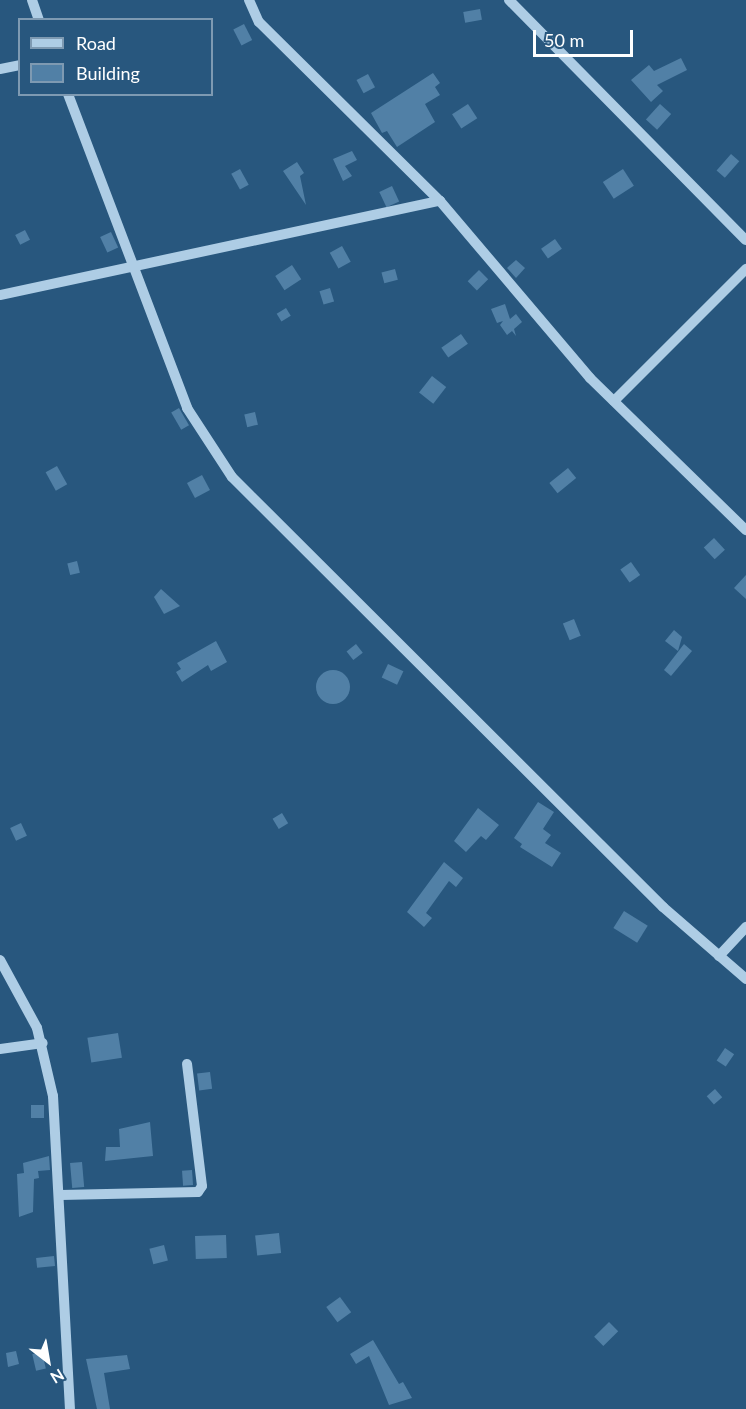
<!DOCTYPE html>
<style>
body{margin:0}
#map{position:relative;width:746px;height:1409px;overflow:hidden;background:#28577e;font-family:Lato,sans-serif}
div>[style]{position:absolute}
.building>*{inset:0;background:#5180a6;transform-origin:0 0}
.round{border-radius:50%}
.minor>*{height:10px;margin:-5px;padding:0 5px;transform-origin:5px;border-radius:5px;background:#aecde5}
span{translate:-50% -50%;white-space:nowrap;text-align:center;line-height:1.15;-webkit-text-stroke:6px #28577e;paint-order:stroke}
.legend{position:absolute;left:18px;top:18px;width:195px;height:78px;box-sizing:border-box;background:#28577e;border:2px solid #7e9ab2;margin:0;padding:8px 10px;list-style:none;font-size:18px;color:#fff}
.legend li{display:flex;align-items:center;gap:12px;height:30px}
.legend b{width:30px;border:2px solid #7e9ab2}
.north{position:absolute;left:18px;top:1331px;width:60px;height:60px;-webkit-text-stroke:4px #28577e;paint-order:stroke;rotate:149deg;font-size:16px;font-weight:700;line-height:24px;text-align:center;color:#fff}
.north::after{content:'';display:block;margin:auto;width:21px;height:27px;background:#fff;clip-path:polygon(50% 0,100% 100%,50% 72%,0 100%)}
.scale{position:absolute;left:533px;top:30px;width:100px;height:27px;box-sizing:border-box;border:3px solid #fff;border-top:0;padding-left:8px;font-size:18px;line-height:21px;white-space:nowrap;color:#fff;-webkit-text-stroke:4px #28577e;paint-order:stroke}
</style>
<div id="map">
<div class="building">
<i style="left:480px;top:9px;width:11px;height:17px;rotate:80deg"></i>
<i style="left:244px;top:24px;width:18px;height:12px;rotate:63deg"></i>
<i style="clip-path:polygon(681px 58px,687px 70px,657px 85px,663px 91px,651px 102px,631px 80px,649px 65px,654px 71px)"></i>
<i style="clip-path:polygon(433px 73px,440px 83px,435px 87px,440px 95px,425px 104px,435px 122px,397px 147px,387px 131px,382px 133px,371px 113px)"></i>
<i style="left:368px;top:74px;width:15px;height:13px;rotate:62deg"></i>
<i style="left:468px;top:104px;width:17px;height:19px;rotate:57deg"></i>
<i style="left:660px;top:104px;width:15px;height:21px;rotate:42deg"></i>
<i style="clip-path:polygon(352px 151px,357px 160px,345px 166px,352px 176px,343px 181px,333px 159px)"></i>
<i style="left:731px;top:154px;width:11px;height:22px;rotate:41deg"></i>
<i style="clip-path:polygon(297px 162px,304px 173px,300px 176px,306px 205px,283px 171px)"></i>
<i style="left:240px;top:169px;width:18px;height:10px;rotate:61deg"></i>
<i style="left:623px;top:169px;width:20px;height:24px;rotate:57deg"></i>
<i style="left:392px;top:186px;width:17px;height:14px;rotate:65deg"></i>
<i style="left:25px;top:230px;width:11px;height:11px;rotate:63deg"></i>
<i style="left:111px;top:232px;width:17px;height:12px;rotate:65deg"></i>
<i style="left:555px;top:239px;width:12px;height:17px;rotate:55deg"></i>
<i style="left:342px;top:246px;width:18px;height:14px;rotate:61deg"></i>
<i style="clip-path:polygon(516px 260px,525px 268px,516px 278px,507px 268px)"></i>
<i style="left:292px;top:265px;width:17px;height:20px;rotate:57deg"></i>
<i style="left:395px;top:269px;width:11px;height:14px;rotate:75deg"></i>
<i style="left:479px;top:270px;width:13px;height:16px;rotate:45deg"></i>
<i style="left:330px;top:288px;width:14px;height:11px;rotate:73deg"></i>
<i style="clip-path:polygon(505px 304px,510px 319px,516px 314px,522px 322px,514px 329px,516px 336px,512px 331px,507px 335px,500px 325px,503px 321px,497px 323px,491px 309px)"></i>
<i style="left:286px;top:308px;width:9px;height:11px;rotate:58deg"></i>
<i style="left:461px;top:334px;width:12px;height:24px;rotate:55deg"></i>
<i style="left:432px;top:376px;width:18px;height:21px;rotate:38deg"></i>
<i style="left:179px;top:408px;width:20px;height:9px;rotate:60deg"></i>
<i style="left:255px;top:412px;width:13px;height:11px;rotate:77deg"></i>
<i style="left:57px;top:466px;width:21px;height:13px;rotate:61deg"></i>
<i style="left:568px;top:468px;width:13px;height:24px;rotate:51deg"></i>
<i style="left:202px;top:475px;width:17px;height:17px;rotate:62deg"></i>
<i style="left:714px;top:538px;width:16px;height:14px;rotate:47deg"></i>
<i style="left:77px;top:561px;width:12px;height:10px;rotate:76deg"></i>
<i style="left:631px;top:562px;width:16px;height:13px;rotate:55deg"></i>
<i style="clip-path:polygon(746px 575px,746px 599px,734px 588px)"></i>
<i style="clip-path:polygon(161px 589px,180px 606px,164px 614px,154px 597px)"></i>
<i style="left:574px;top:619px;width:18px;height:12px;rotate:68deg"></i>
<i style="clip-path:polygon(674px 630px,682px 637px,678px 651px,665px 641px)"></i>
<i style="clip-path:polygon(216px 641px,227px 662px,211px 671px,208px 665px,182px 682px,176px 672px,181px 669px,177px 663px)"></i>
<i style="left:356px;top:644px;width:11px;height:12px;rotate:52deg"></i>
<i style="clip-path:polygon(684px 644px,692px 651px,671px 676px,664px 670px)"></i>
<i style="left:388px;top:664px;width:17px;height:15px;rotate:25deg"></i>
<i class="round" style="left:316px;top:670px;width:34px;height:34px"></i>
<i style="clip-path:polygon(538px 802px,554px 812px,543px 829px,551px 835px,545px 843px,561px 853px,552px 867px,520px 847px,522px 844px,514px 838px)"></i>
<i style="clip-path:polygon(478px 808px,499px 825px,486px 840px,481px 836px,466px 852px,454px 841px)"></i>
<i style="left:282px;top:813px;width:12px;height:11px;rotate:59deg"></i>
<i style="left:21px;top:823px;width:14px;height:12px;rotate:65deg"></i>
<i style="clip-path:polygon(444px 862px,463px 878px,456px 887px,449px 881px,426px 913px,432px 918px,424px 927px,407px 912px)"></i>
<i style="left:624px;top:911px;width:28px;height:20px;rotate:32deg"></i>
<i style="left:118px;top:1033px;width:25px;height:31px;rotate:81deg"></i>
<i style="left:725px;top:1048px;width:11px;height:15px;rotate:34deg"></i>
<i style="left:210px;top:1072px;width:17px;height:13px;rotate:83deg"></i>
<i style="left:715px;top:1089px;width:11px;height:11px;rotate:49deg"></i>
<i style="left:44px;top:1105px;width:13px;height:13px;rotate:90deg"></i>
<i style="clip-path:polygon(150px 1122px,153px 1156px,105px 1161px,106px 1147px,120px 1147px,119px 1129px)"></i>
<i style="clip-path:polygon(49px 1156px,50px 1170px,38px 1171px,39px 1178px,34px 1179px,33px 1212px,19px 1217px,17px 1174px,24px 1173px,23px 1163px)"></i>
<i style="left:82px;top:1162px;width:25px;height:12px;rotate:85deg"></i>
<i style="left:192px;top:1170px;width:15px;height:10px;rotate:86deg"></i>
<i style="left:279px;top:1233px;width:20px;height:24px;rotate:84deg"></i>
<i style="left:226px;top:1235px;width:23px;height:31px;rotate:88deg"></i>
<i style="left:164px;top:1245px;width:16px;height:15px;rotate:76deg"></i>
<i style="left:54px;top:1256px;width:10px;height:18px;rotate:84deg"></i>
<i style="left:340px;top:1297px;width:19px;height:17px;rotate:54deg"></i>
<i style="left:609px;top:1322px;width:13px;height:21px;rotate:45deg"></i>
<i style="clip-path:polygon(373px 1340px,399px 1384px,403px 1382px,412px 1398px,389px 1405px,369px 1356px,356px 1364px,350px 1354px)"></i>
<i style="clip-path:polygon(16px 1351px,19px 1364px,8px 1367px,6px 1353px)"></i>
<i style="left:42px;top:1352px;width:17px;height:10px;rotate:77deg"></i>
<i style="clip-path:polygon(127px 1355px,130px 1369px,104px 1373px,110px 1409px,97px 1409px,86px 1359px)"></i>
</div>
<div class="minor">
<i style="left:32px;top:0;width:21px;rotate:71deg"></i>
<i style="left:249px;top:0;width:24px;rotate:66deg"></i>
<i style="left:259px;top:22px;width:255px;rotate:44.7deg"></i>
<i style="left:440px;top:201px;width:232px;rotate:49.7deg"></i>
<i style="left:590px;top:378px;width:218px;rotate:44.3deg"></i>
<i style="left:509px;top:0;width:337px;rotate:45.4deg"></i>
<i style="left:0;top:69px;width:20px;rotate:-11deg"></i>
<i style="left:68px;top:94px;width:336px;rotate:69.2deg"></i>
<i style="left:187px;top:408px;width:82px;rotate:56.9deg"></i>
<i style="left:232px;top:477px;width:609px;rotate:44.93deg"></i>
<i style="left:663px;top:907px;width:110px;rotate:40.9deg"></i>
<i style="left:0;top:295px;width:450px;rotate:-12.1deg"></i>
<i style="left:614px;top:401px;width:187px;rotate:-45deg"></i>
<i style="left:719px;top:956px;width:40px;rotate:-47deg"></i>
<i style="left:0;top:960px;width:77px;rotate:61.4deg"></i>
<i style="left:37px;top:1028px;width:70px;rotate:76.8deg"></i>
<i style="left:53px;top:1096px;width:313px;rotate:86.9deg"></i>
<i style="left:0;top:1049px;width:43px;rotate:-7.9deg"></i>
<i style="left:61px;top:1195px;width:137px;rotate:-1.3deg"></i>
<i style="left:198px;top:1192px;width:7px;rotate:-56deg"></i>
<i style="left:202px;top:1186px;width:123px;rotate:-97deg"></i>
</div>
<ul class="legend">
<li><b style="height:8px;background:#aecde5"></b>Road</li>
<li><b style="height:16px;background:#5180a6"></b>Building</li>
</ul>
<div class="north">N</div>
<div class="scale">50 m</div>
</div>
